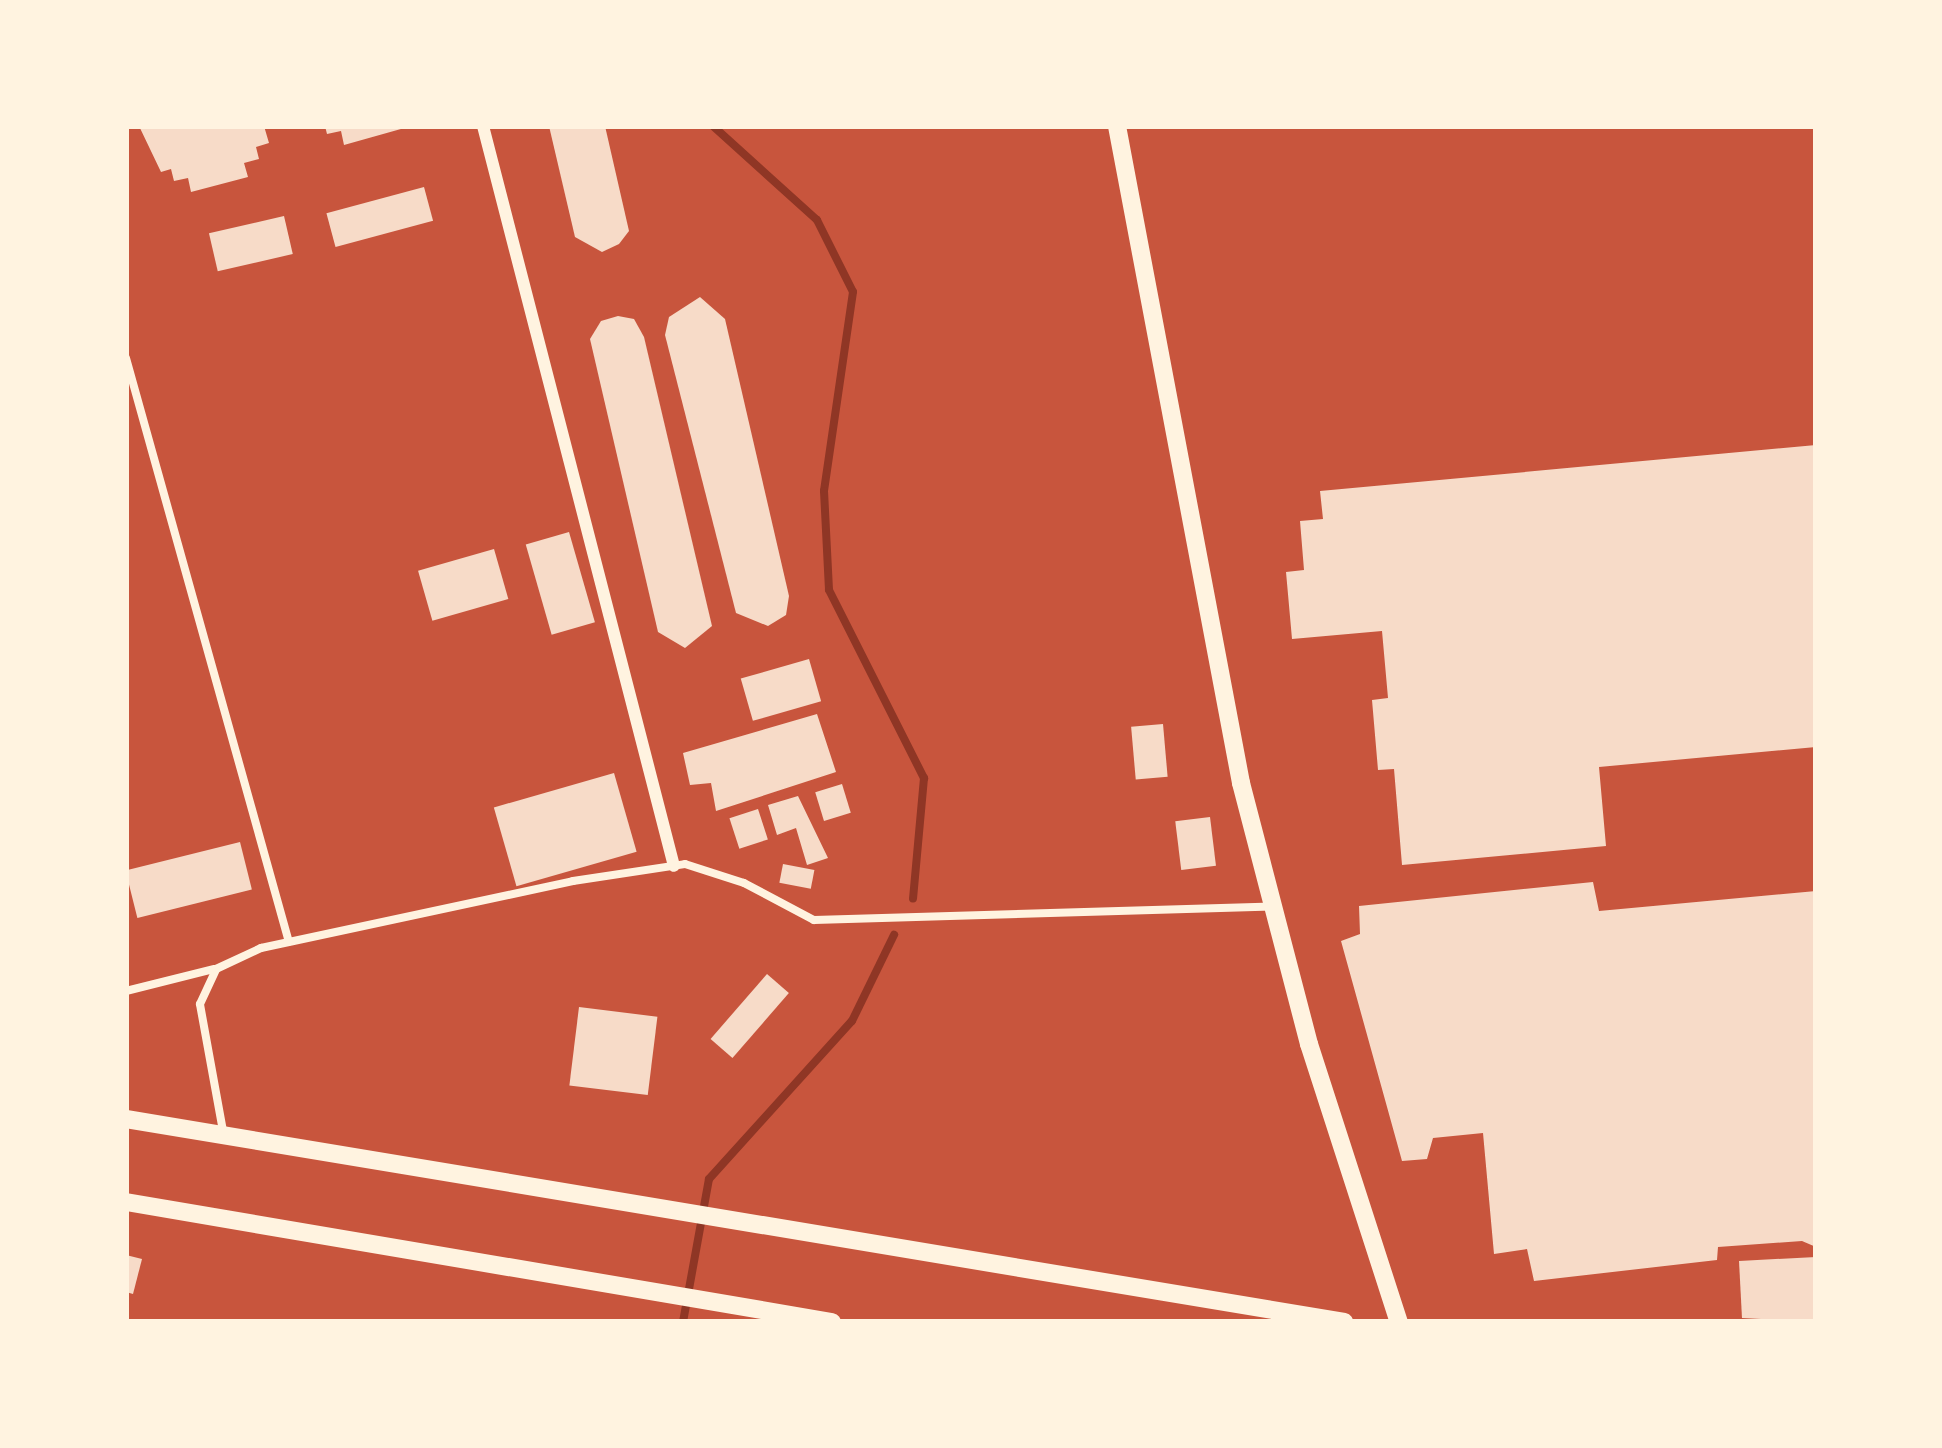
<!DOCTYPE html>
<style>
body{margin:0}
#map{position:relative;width:1942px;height:1448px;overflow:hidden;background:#c8553d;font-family:"DM Sans",sans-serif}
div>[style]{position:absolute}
.stream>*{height:8px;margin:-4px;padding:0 4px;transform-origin:4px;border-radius:4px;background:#8f3625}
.building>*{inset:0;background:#f7dbc8;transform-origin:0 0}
.service>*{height:8px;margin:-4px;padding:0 4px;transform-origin:4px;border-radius:4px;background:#fff3e0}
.minor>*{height:12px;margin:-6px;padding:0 6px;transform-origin:6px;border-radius:6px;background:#fff3e0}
.tertiary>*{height:18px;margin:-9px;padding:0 9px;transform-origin:9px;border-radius:9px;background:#fff3e0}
span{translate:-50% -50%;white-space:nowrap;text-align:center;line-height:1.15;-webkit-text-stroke:9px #fff3e0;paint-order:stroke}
.frame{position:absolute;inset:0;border:129px solid #fff3e0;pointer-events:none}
</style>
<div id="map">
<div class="stream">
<i style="left:713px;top:126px;width:140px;rotate:42.1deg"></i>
<i style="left:817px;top:220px;width:80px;rotate:63.4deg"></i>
<i style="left:853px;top:292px;width:201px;rotate:98.3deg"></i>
<i style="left:824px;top:491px;width:99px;rotate:87.1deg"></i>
<i style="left:829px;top:590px;width:211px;rotate:63.2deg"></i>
<i style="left:924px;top:778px;width:121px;rotate:95.2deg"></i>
<i style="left:683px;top:1322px;width:145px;rotate:-79.7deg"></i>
<i style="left:709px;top:1179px;width:213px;rotate:-47.9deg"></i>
<i style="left:852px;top:1021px;width:96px;rotate:-64deg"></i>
</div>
<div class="building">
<i style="clip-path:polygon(139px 126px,264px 126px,269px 143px,256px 147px,259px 159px,244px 163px,248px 177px,191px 192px,188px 178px,174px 181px,171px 169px,161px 172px)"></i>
<i style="clip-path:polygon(325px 126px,408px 126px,408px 127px,344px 145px,341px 131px,327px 134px)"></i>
<i style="clip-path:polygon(549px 126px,605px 126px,629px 231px,619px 244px,602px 252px,575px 237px)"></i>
<i style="left:424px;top:187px;width:35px;height:101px;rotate:75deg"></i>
<i style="left:284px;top:216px;width:39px;height:77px;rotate:77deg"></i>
<i style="clip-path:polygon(700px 297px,725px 319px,789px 596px,786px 615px,768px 626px,736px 613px,665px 335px,669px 317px)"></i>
<i style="clip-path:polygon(618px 316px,634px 319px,644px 337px,712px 626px,685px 648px,658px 632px,590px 339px,601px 321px)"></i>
<i style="clip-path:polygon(1816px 445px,1816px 747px,1599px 767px,1606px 846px,1402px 865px,1394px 769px,1378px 770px,1372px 700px,1388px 698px,1382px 631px,1292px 639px,1286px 572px,1304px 570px,1300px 521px,1323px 519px,1320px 491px)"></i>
<i style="left:569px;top:532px;width:94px;height:45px;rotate:74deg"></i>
<i style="left:494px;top:549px;width:52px;height:79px;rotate:74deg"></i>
<i style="left:809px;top:659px;width:44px;height:71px;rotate:74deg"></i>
<i style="clip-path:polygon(817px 714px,836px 772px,716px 811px,711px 783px,690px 785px,683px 753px)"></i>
<i style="left:1163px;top:724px;width:53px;height:32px;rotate:85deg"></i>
<i style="left:614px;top:773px;width:82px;height:125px;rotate:74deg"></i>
<i style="left:842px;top:784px;width:30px;height:28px;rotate:73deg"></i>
<i style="clip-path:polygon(798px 796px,828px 858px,807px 865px,796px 828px,777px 835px,768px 805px)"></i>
<i style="left:758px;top:809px;width:32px;height:30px;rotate:72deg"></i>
<i style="left:1210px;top:817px;width:49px;height:35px;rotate:83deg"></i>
<i style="left:240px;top:842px;width:49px;height:118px;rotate:76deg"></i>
<i style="left:783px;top:864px;width:32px;height:19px;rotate:11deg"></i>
<i style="clip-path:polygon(1593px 882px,1599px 911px,1816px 891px,1816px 1247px,1802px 1241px,1718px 1247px,1717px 1260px,1534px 1281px,1527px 1249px,1494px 1254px,1483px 1133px,1433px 1138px,1427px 1159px,1402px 1161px,1341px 941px,1360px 934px,1359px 906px)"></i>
<i style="left:767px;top:974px;width:29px;height:86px;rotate:41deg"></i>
<i style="left:579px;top:1007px;width:79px;height:79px;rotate:7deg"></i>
<i style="clip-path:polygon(126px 1255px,142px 1259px,133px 1294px,126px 1292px)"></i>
<i style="clip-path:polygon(1816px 1257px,1816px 1322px,1742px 1318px,1739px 1261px)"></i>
</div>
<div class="service">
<i style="left:126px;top:358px;width:606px;rotate:74.41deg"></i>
<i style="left:126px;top:991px;width:91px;rotate:-14deg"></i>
<i style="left:223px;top:1131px;width:129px;rotate:-100.3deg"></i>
<i style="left:200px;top:1004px;width:38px;rotate:-65deg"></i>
<i style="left:216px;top:969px;width:50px;rotate:-25deg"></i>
<i style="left:261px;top:948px;width:319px;rotate:-12.1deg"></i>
<i style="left:573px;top:881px;width:113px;rotate:-8.6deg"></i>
<i style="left:685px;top:864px;width:62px;rotate:17.9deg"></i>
<i style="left:744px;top:883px;width:79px;rotate:27.9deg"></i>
<i style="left:814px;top:920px;width:459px;rotate:-1.7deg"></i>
</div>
<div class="minor">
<i style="left:483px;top:126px;width:764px;rotate:75.53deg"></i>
</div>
<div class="tertiary">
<i style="left:1117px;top:126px;width:669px;rotate:79.31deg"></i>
<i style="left:1241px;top:783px;width:270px;rotate:75.4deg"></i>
<i style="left:1309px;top:1044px;width:292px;rotate:72.1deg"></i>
<i style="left:126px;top:1119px;width:1235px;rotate:9.46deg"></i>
<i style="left:126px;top:1202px;width:716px;rotate:9.65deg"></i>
</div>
<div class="frame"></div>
</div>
